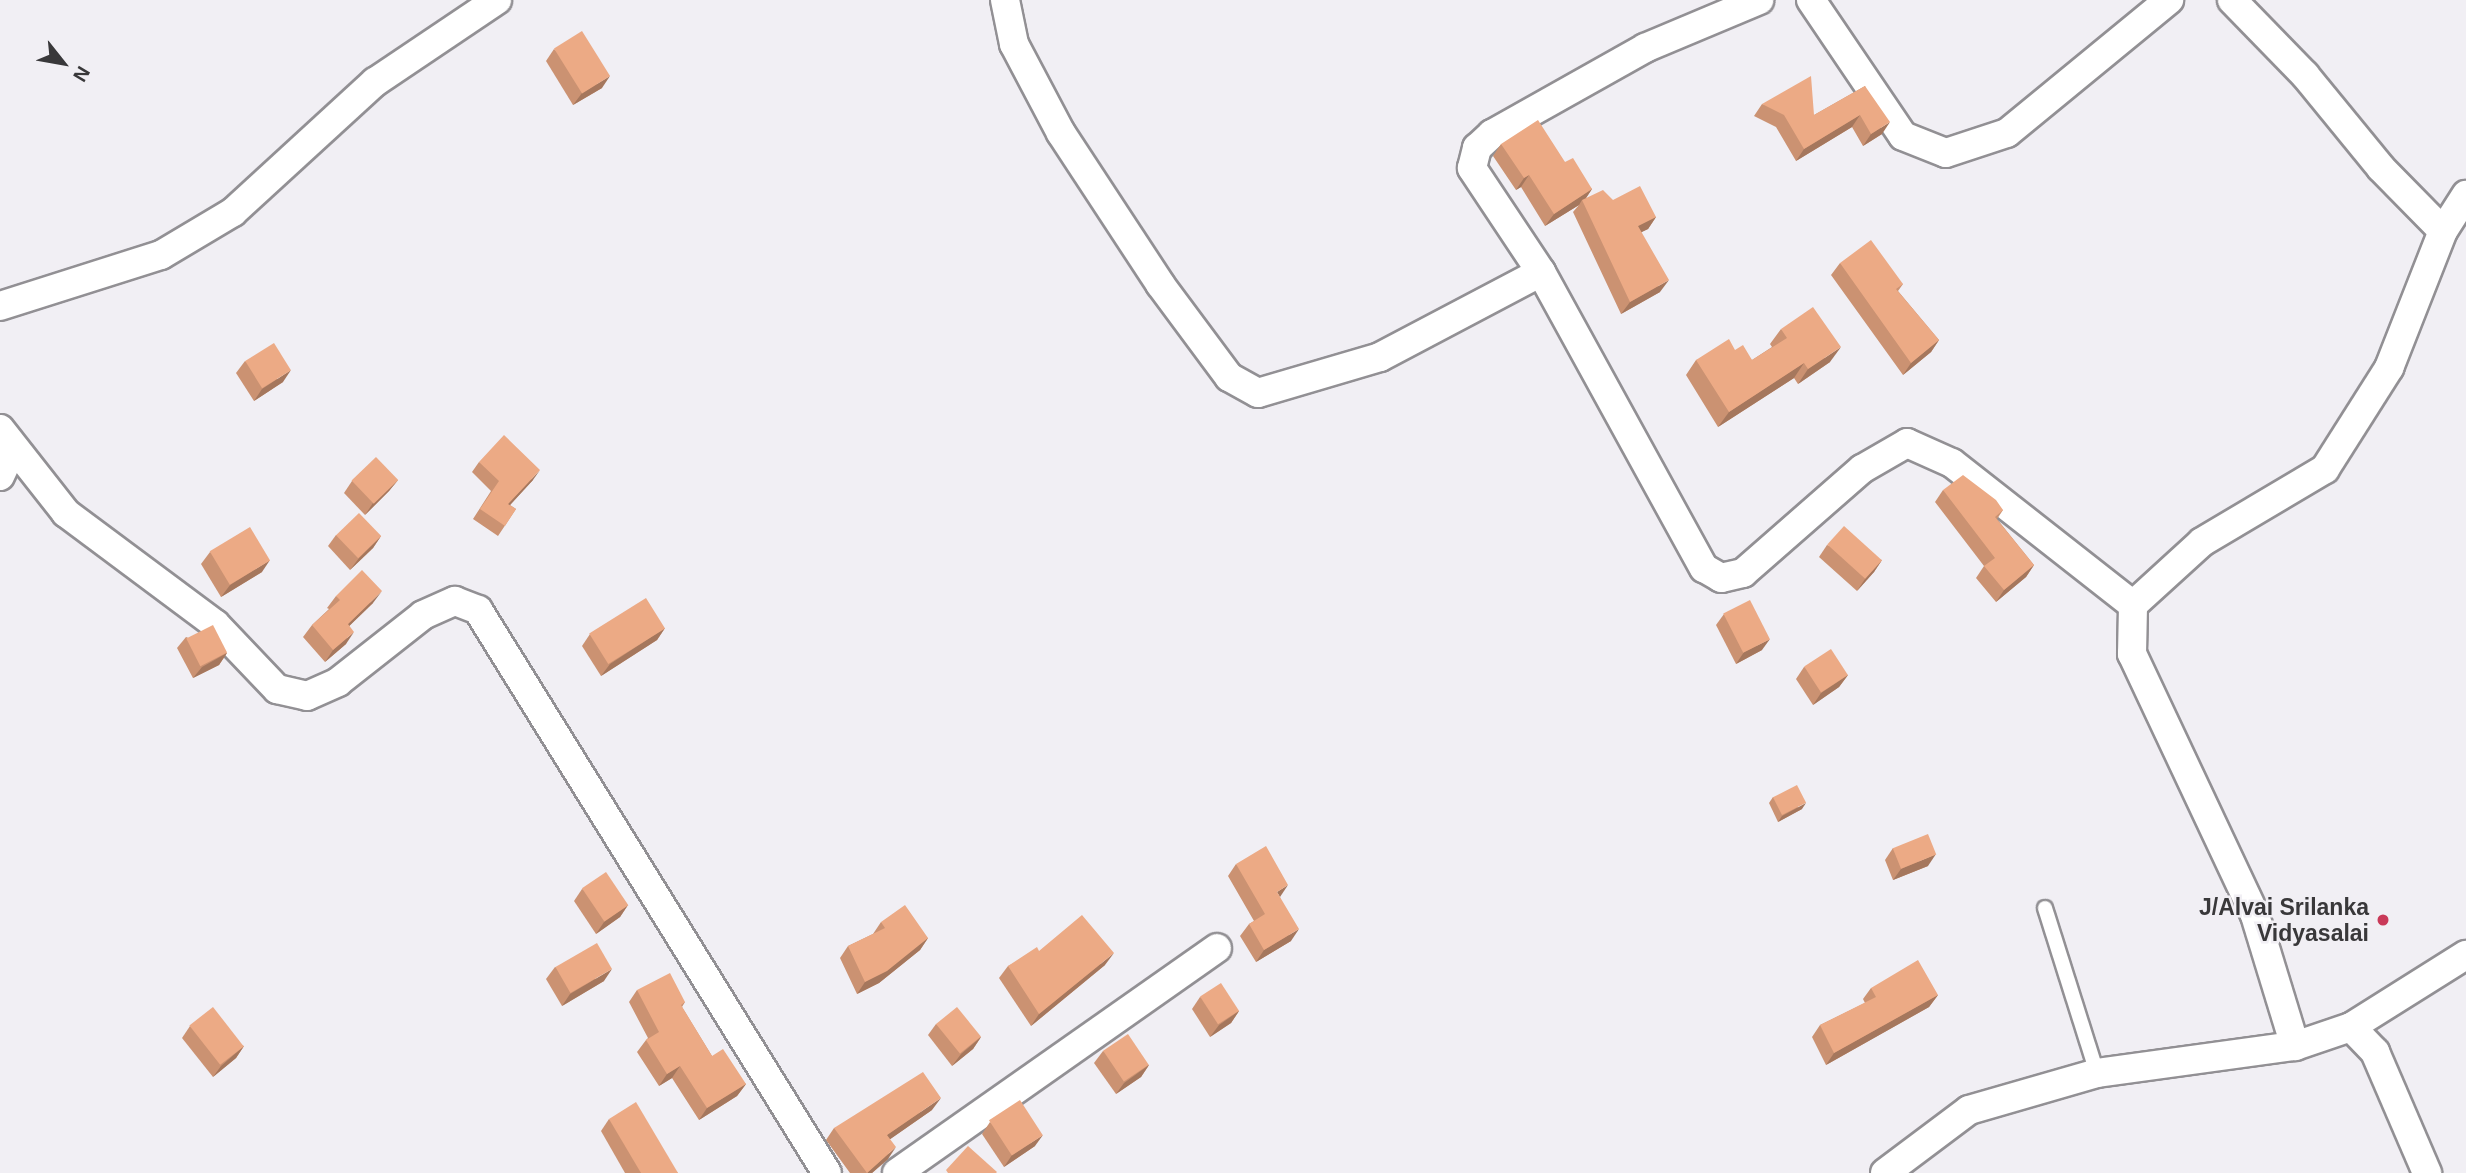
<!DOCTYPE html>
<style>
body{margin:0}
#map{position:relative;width:2466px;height:1173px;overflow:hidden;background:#f1eff4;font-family:Helvetica,sans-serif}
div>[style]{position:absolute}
.roads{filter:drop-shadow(2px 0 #929094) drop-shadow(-2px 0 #929094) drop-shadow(0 2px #929094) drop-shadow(0 -2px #929094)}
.service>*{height:14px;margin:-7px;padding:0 7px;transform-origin:7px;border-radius:7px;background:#fff}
.minor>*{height:28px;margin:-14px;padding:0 14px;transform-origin:14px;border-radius:14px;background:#fff}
.wall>*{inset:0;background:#cb9272}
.shaded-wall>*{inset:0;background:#a5775d}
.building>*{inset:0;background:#ecaa85;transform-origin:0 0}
.dots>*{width:19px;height:19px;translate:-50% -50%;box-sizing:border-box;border:4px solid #f1eff4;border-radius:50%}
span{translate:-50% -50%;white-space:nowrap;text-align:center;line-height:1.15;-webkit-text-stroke:5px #f1eff4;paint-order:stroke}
.poi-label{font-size:23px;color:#39383a;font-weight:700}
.right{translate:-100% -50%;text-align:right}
.north{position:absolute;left:28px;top:28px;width:70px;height:70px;-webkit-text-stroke:5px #f1eff4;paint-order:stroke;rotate:121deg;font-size:19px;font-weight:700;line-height:28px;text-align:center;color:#39383a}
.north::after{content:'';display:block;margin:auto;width:24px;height:32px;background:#39383a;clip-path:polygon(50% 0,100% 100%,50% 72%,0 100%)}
</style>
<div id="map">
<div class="roads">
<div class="service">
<i style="left:2045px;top:908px;width:173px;rotate:72.5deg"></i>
</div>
<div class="minor">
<i style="left:1005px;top:0;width:45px;rotate:78.4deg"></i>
<i style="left:1014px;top:44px;width:101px;rotate:62.2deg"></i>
<i style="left:1061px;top:133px;width:181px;rotate:56.7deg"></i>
<i style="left:1160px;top:284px;width:116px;rotate:53.4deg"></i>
<i style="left:1229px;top:377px;width:33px;rotate:29deg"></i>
<i style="left:1258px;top:393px;width:127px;rotate:-16.4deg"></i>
<i style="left:1380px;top:357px;width:182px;rotate:-27.8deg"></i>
<i style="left:1541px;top:272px;width:125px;rotate:-123.6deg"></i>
<i style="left:1472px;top:168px;width:21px;rotate:-76deg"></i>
<i style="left:1477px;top:148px;width:21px;rotate:-43deg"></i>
<i style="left:1492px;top:134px;width:176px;rotate:-29.3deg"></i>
<i style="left:1645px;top:48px;width:124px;rotate:-22.8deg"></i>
<i style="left:1811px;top:0;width:164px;rotate:55.9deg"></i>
<i style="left:1903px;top:136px;width:46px;rotate:21.6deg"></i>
<i style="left:1946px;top:153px;width:64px;rotate:-18.2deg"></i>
<i style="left:2007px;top:133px;width:210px;rotate:-39.4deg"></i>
<i style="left:2232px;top:0;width:105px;rotate:45.8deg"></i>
<i style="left:2305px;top:75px;width:120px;rotate:50.7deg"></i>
<i style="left:2381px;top:168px;width:88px;rotate:45.5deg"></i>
<i style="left:1541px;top:272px;width:338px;rotate:61.2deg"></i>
<i style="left:1704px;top:568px;width:20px;rotate:30deg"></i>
<i style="left:1721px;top:578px;width:23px;rotate:-13deg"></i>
<i style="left:1743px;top:573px;width:158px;rotate:-41.2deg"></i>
<i style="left:1862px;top:469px;width:52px;rotate:-30deg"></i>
<i style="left:1907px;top:443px;width:49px;rotate:24deg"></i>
<i style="left:1952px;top:463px;width:230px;rotate:38.1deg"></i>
<i style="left:0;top:306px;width:169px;rotate:-17.6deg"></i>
<i style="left:161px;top:255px;width:84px;rotate:-30.8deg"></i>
<i style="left:233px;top:212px;width:193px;rotate:-42.5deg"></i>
<i style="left:375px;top:82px;width:147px;rotate:-33.9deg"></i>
<i style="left:0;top:429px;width:107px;rotate:51.8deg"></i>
<i style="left:66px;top:513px;width:186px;rotate:36.7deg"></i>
<i style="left:215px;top:624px;width:90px;rotate:46.4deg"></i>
<i style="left:277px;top:689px;width:31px;rotate:13deg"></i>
<i style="left:307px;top:696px;width:34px;rotate:-24deg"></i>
<i style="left:338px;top:682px;width:108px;rotate:-38.2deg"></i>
<i style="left:423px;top:615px;width:35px;rotate:-24deg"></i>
<i style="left:455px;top:601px;width:25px;rotate:21deg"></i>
<i style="left:478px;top:610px;width:662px;rotate:58.21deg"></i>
<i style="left:0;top:476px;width:29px;rotate:-65deg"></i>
<i style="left:2351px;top:1027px;width:136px;rotate:-32.1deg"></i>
<i style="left:2295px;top:1046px;width:59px;rotate:-18.7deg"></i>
<i style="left:2351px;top:1027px;width:35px;rotate:46deg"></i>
<i style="left:2375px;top:1052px;width:132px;rotate:66.7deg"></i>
<i style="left:897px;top:1173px;width:391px;rotate:-35.1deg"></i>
<i style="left:1885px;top:1173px;width:105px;rotate:-36.9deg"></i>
<i style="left:1969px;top:1110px;width:133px;rotate:-16.1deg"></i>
<i style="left:2097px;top:1073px;width:200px;rotate:-7.8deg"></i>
<i style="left:2295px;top:1046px;width:137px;rotate:-107deg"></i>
<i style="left:2255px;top:915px;width:289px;rotate:-115.2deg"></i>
<i style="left:2132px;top:654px;width:49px;rotate:-88.8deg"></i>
<i style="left:2133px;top:605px;width:93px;rotate:-42.4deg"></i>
<i style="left:2202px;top:542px;width:143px;rotate:-30.7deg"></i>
<i style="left:2325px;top:469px;width:120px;rotate:-57.6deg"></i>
<i style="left:2389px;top:368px;width:147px;rotate:-68.5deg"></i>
<i style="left:2443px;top:231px;width:43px;rotate:-57.4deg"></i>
</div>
</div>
<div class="wall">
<i style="clip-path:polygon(554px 49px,602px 88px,573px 105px,546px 61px)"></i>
<i style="clip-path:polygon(1865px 86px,1882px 134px,1863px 146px,1852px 127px,1796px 161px,1776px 127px,1754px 116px,1762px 104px,1814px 115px)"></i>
<i style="clip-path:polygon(1501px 144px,1565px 162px,1592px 189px,1586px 198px,1613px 200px,1656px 217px,1648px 229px,1641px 232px,1660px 292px,1621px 314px,1573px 212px,1579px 205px,1545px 226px,1521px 187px,1516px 190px,1493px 156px)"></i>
<i style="clip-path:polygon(1840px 263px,1903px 284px,1898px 291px,1939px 340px,1931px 352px,1903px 375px,1831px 275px)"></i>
<i style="clip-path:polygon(1781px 329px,1830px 362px,1798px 384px,1794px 378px,1718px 427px,1686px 375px,1696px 360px,1735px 350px,1752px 360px,1772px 347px,1770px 344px)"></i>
<i style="clip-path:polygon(245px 361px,283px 382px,254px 401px,236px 373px)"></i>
<i style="clip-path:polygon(479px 462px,533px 480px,510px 505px,516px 509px,498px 536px,473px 519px,491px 491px,472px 472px)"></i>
<i style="clip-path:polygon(398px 480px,389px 491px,365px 515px,344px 493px,352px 481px)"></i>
<i style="clip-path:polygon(1943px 490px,2003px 510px,1997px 519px,2034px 565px,2026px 577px,1996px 602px,1976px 578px,1984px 566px,1935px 502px)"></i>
<i style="clip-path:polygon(336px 535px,381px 536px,373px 548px,350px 570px,328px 546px)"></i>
<i style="clip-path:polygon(1827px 545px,1882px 560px,1874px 572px,1857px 591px,1819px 557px)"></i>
<i style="clip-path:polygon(210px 552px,262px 572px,221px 597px,201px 564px)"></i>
<i style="clip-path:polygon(336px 596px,373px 603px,349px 626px,346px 644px,325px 662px,303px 637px,312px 625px,329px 609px,327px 608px)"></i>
<i style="clip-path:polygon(1724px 614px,1762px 650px,1736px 664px,1716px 625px)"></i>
<i style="clip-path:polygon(665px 628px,657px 640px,601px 676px,582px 646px,590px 634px)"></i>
<i style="clip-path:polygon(186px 637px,227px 653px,219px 665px,193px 678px,177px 648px)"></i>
<i style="clip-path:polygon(1804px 667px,1848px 675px,1839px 687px,1813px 705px,1796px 679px)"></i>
<i style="clip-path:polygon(1773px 797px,1802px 809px,1778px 822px,1769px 803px)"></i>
<i style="clip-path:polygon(1893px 848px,1928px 866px,1893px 880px,1885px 860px)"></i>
<i style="clip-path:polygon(1236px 864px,1280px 897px,1291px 941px,1256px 962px,1240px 936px,1249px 924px,1254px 921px,1228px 876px)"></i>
<i style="clip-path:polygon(582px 889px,628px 905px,620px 917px,596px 934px,574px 901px)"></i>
<i style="clip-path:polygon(881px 922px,928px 938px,920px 950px,879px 983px,857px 994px,840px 958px,848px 946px,873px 934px)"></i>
<i style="clip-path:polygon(1039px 951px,1105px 965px,1031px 1026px,999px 978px,1008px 966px)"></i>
<i style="clip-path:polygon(555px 967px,604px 981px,562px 1006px,546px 979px)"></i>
<i style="clip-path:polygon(1871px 988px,1938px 995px,1929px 1007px,1826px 1065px,1812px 1037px,1820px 1025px,1865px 1003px,1863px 999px)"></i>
<i style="clip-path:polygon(637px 990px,685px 1002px,682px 1007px,712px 1056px,746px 1084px,737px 1096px,699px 1120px,672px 1078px,659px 1086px,637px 1052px,646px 1040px,648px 1038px,629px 1002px)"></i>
<i style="clip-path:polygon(1200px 997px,1239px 1011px,1231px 1023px,1210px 1037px,1192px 1009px)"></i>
<i style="clip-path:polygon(936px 1024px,981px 1037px,973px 1049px,952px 1066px,928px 1035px)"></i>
<i style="clip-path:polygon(190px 1026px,244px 1046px,236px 1058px,213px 1077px,182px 1038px)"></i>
<i style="clip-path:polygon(1103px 1051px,1149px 1065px,1141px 1077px,1116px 1094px,1094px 1063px)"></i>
<i style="clip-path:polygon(932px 1110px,890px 1139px,888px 1159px,872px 1173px,850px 1173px,826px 1140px,834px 1128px)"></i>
<i style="clip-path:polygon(609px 1119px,678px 1173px,625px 1173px,601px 1131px)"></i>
<i style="clip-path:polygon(990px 1122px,1035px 1146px,1004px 1167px,982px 1134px)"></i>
</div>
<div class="shaded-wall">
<i style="clip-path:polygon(610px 76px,602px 88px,573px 105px,582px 93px)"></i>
<i style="clip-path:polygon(1860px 115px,1852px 127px,1796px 161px,1804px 149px)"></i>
<i style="clip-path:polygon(1890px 122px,1882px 134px,1863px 146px,1871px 134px)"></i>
<i style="clip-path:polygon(1529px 175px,1521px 187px,1516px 190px,1524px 178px)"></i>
<i style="clip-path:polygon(1592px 189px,1584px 201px,1582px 200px,1579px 205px,1545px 226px,1554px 214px)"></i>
<i style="clip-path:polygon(1656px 217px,1648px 229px,1630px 238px,1638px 226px)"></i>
<i style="clip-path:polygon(1669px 280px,1660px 292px,1621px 314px,1630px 302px)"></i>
<i style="clip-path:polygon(1939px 340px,1931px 352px,1903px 375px,1911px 363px)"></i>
<i style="clip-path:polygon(1841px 347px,1830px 362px,1798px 384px,1808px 369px)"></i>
<i style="clip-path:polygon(1804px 363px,1794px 378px,1718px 427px,1729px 412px)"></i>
<i style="clip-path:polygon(291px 370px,283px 382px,254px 401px,262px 389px)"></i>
<i style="clip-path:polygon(540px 470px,533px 480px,501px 515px,508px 504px)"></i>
<i style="clip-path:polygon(398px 480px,389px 491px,365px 515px,373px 503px)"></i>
<i style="clip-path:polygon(381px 536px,373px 548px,350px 570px,359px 558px)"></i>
<i style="clip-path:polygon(270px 560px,262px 572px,221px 597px,230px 585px)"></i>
<i style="clip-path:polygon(1882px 560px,1874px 572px,1857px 591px,1865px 579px)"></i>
<i style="clip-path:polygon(2034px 565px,2026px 577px,1996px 602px,2004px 590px)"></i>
<i style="clip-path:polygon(382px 591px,373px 603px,339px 636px,348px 624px)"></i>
<i style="clip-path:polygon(665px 628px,657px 640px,601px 676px,610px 664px)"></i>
<i style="clip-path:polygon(354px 632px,346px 644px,325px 662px,333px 650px)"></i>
<i style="clip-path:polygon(1770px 639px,1762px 650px,1736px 664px,1744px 652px)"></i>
<i style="clip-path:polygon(227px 653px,219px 665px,193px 678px,202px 667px)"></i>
<i style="clip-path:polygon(1848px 675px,1839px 687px,1813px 705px,1821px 693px)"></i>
<i style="clip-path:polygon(1806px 803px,1802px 809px,1778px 822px,1782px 816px)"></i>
<i style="clip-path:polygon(1936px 854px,1928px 866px,1893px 880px,1901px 869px)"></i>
<i style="clip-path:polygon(1288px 885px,1280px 897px,1277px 892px)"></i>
<i style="clip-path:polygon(628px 905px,620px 917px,596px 934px,604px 922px)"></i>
<i style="clip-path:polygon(1299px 929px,1291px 941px,1256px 962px,1264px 950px)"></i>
<i style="clip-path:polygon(928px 938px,920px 950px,879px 983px,857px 994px,865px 982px)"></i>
<i style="clip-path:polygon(1114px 953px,1105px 965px,1031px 1026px,1039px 1014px)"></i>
<i style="clip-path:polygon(612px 969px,604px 981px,562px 1006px,570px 994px)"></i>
<i style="clip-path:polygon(1938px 995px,1929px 1007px,1826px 1065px,1834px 1053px)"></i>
<i style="clip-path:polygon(1239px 1011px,1231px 1023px,1210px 1037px,1219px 1025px)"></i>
<i style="clip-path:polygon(981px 1037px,973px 1049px,952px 1066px,961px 1054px)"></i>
<i style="clip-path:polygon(244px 1046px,236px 1058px,213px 1077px,221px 1066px)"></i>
<i style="clip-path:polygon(1149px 1065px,1141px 1077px,1116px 1094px,1124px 1083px)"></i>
<i style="clip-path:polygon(680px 1066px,672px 1078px,659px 1086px,667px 1074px)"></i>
<i style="clip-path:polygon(746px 1084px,737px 1096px,699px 1120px,707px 1108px)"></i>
<i style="clip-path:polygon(941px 1098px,932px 1110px,879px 1147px,887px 1135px)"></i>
<i style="clip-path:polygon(1043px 1135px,1035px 1146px,1004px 1167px,1012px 1155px)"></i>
<i style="clip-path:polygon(896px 1147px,888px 1159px,872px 1173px,867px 1173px)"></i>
</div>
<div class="building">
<i style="left:582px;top:31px;width:53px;height:33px;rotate:58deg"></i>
<i style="clip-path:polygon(1811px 76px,1814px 115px,1865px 86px,1890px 122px,1871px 134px,1860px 115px,1804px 149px,1784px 115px,1762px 104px)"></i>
<i style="clip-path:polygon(1538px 120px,1565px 162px,1573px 158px,1592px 189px,1554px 214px,1529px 175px,1524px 178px,1501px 144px)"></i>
<i style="clip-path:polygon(1640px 186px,1656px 217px,1638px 226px,1669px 280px,1630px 302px,1582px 200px,1603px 190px,1613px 200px)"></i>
<i style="clip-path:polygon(1871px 240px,1903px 284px,1896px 289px,1939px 340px,1911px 363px,1840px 263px)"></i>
<i style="clip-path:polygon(1813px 307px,1841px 347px,1808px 369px,1804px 363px,1729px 412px,1696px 360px,1729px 339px,1735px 350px,1743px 345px,1752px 360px,1787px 338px,1781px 329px)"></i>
<i style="left:274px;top:343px;width:32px;height:34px;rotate:58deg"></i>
<i style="clip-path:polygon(504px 435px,540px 470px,508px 504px,516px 509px,505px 526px,480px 509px,499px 481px,479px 462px)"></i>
<i style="left:376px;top:457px;width:32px;height:34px;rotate:46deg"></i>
<i style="clip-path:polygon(1963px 475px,1996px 500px,2003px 510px,1995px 517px,2034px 565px,2004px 590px,1984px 566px,1995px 558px,1943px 490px)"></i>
<i style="left:359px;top:513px;width:32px;height:32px;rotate:46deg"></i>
<i style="left:1844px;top:526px;width:51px;height:25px;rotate:42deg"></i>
<i style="left:250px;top:527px;width:39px;height:47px;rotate:59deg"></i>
<i style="clip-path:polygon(362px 570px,382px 591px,348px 624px,354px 632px,333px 650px,312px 625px,340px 600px,336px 596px)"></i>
<i style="left:646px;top:598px;width:36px;height:67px;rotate:58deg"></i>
<i style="left:1750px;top:600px;width:44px;height:30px;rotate:63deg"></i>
<i style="left:213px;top:625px;width:31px;height:30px;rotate:63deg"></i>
<i style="left:1831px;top:649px;width:31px;height:32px;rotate:57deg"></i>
<i style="left:1797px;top:785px;width:20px;height:27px;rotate:63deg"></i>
<i style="left:1928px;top:834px;width:22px;height:38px;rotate:68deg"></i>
<i style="clip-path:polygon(1266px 846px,1288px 885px,1277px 892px,1299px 929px,1264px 950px,1249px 924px,1265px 914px,1236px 864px)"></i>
<i style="left:606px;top:872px;width:40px;height:29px;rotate:56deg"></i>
<i style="clip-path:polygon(905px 905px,928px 938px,887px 971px,865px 982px,848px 946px,885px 928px,881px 922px)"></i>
<i style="clip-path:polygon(1082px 915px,1114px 953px,1039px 1014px,1008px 966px,1037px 947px,1039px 951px)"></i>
<i style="left:597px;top:943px;width:30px;height:48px;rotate:60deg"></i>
<i style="clip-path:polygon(1918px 960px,1938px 995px,1834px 1053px,1820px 1025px,1876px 997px,1871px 988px)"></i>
<i style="clip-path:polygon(670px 973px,685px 1002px,681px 1005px,712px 1056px,723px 1049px,746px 1084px,707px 1108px,680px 1066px,667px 1074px,646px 1040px,659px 1032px,637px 990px)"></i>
<i style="left:1221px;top:983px;width:33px;height:25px;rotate:57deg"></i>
<i style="left:213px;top:1007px;width:50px;height:30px;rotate:52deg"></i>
<i style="left:957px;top:1007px;width:38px;height:27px;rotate:51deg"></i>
<i style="left:1128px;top:1034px;width:37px;height:30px;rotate:56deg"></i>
<i style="clip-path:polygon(923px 1072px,941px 1098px,887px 1135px,896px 1147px,867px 1173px,834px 1128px)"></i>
<i style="left:1020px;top:1100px;width:42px;height:37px;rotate:57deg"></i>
<i style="clip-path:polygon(636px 1102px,678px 1173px,641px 1173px,609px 1119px)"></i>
<i style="clip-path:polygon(968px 1146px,997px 1172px,996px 1173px,948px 1173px,946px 1170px)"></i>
</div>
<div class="dots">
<i style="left:2383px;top:920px;background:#c93958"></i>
</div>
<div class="poi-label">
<span class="right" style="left:2369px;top:920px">J/Alvai Srilanka<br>Vidyasalai</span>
</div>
<div class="north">N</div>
</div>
